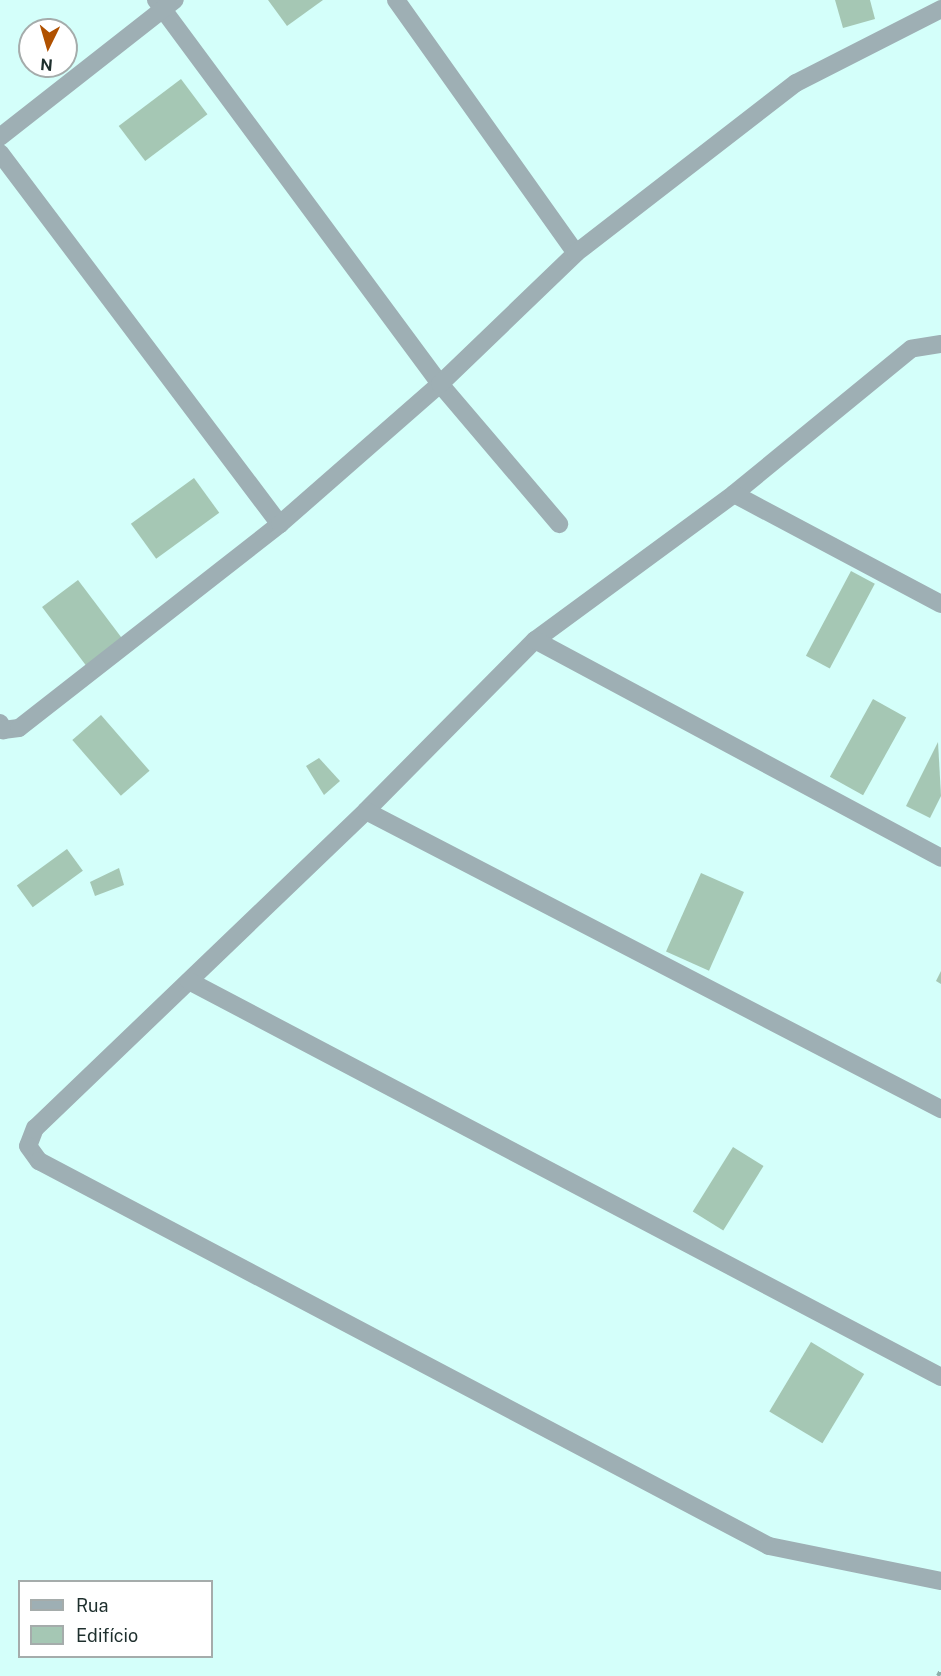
<!DOCTYPE html>
<meta charset="utf-8">
<style>
body{margin:0}
#map{position:relative;width:941px;height:1676px;overflow:hidden;background:#d4fffa;font-family:"Public Sans",sans-serif}
div>[style]{position:absolute}
.building>*{inset:0;background:#a5c7b4;transform-origin:0 0}
.path>*{height:4px;margin-top:-2px;transform-origin:0;background:repeating-linear-gradient(90deg,#8eafab 0 4.5px,transparent 0 7.5px)}
.street>*{height:18px;margin:-9px;padding:0 9px;transform-origin:9px;border-radius:9px;background:#9eafb4}
span{translate:-50% -50%;white-space:nowrap;text-align:center;line-height:1.15;-webkit-text-stroke:6px #fff;paint-order:stroke}
.legend{position:absolute;left:18px;top:1580px;width:195px;height:78px;box-sizing:border-box;background:#fff;border:2px solid #a5acab;margin:0;padding:8px 10px;list-style:none;font-size:18px;color:#1e2f2d}
.legend li{display:flex;align-items:center;gap:12px;height:30px}
.legend b{width:30px;border:2px solid #a5acab}
.north{position:absolute;left:18px;top:18px;width:60px;height:60px;box-sizing:border-box;background:#fff;border:2px solid #a5acab;border-radius:50%;rotate:185deg;font-size:16px;font-weight:700;line-height:24px;text-align:center;color:#1e2f2d}
.north::after{content:'';display:block;margin:auto;width:21px;height:27px;background:#b05100;clip-path:polygon(50% 0,100% 100%,50% 72%,0 100%)}
</style>
<div id="map">
<div class="building">
<i style="clip-path:polygon(268px 0,323px 0,287px 26px)"></i>
<i style="clip-path:polygon(835px 0,870px 0,875px 19px,843px 28px)"></i>
<i style="left:181px;top:79px;width:44px;height:78px;rotate:53deg"></i>
<i style="left:194px;top:478px;width:43px;height:78px;rotate:54deg"></i>
<i style="left:851px;top:571px;width:27px;height:96px;rotate:28deg"></i>
<i style="left:78px;top:580px;width:74px;height:45px;rotate:53deg"></i>
<i style="left:873px;top:699px;width:38px;height:89px;rotate:29deg"></i>
<i style="left:101px;top:715px;width:74px;height:38px;rotate:49deg"></i>
<i style="clip-path:polygon(938px 742px,941px 796px,930px 818px,906px 806px)"></i>
<i style="clip-path:polygon(319px 758px,340px 781px,324px 795px,306px 766px)"></i>
<i style="left:67px;top:849px;width:27px;height:62px;rotate:54deg"></i>
<i style="clip-path:polygon(119px 868px,124px 885px,95px 896px,90px 882px)"></i>
<i style="left:701px;top:873px;width:47px;height:86px;rotate:24deg"></i>
<i style="clip-path:polygon(941px 971px,941px 984px,936px 981px)"></i>
<i style="left:733px;top:1147px;width:36px;height:76px;rotate:32deg"></i>
<i style="left:811px;top:1342px;width:62px;height:81px;rotate:31deg"></i>
</div>
<div class="path">
<i style="left:938px;top:1676px;width:7px;rotate:-63deg"></i>
</div>
<div class="street">
<i style="left:156px;top:0;width:478px;rotate:53.5deg"></i>
<i style="left:440px;top:384px;width:184px;rotate:49.6deg"></i>
<i style="left:396px;top:0;width:310px;rotate:54.6deg"></i>
<i style="left:0;top:137px;width:222px;rotate:-38.1deg"></i>
<i style="left:0;top:153px;width:465px;rotate:53deg"></i>
<i style="left:941px;top:344px;width:30px;rotate:171deg"></i>
<i style="left:911px;top:349px;width:229px;rotate:140.7deg"></i>
<i style="left:734px;top:494px;width:247px;rotate:143.7deg"></i>
<i style="left:535px;top:640px;width:240px;rotate:134.7deg"></i>
<i style="left:366px;top:811px;width:458px;rotate:136.2deg"></i>
<i style="left:35px;top:1128px;width:19px;rotate:111deg"></i>
<i style="left:28px;top:1146px;width:19px;rotate:54deg"></i>
<i style="left:39px;top:1161px;width:825px;rotate:27.81deg"></i>
<i style="left:769px;top:1546px;width:176px;rotate:11.5deg"></i>
<i style="left:734px;top:494px;width:234px;rotate:28deg"></i>
<i style="left:535px;top:640px;width:461px;rotate:28.2deg"></i>
<i style="left:0;top:723px;width:8px;rotate:67deg"></i>
<i style="left:3px;top:730px;width:16px;rotate:-7deg"></i>
<i style="left:19px;top:728px;width:331px;rotate:-38deg"></i>
<i style="left:280px;top:524px;width:213px;rotate:-41.2deg"></i>
<i style="left:440px;top:384px;width:189px;rotate:-43.9deg"></i>
<i style="left:576px;top:253px;width:278px;rotate:-37.7deg"></i>
<i style="left:796px;top:83px;width:163px;rotate:-27deg"></i>
<i style="left:366px;top:811px;width:648px;rotate:27.4deg"></i>
<i style="left:189px;top:981px;width:850px;rotate:27.77deg"></i>
</div>
<ul class="legend">
<li><b style="height:8px;background:#9eafb4"></b>Rua</li>
<li><b style="height:16px;background:#a5c7b4"></b>Edifício</li>
</ul>
<div class="north">N</div>
</div>
